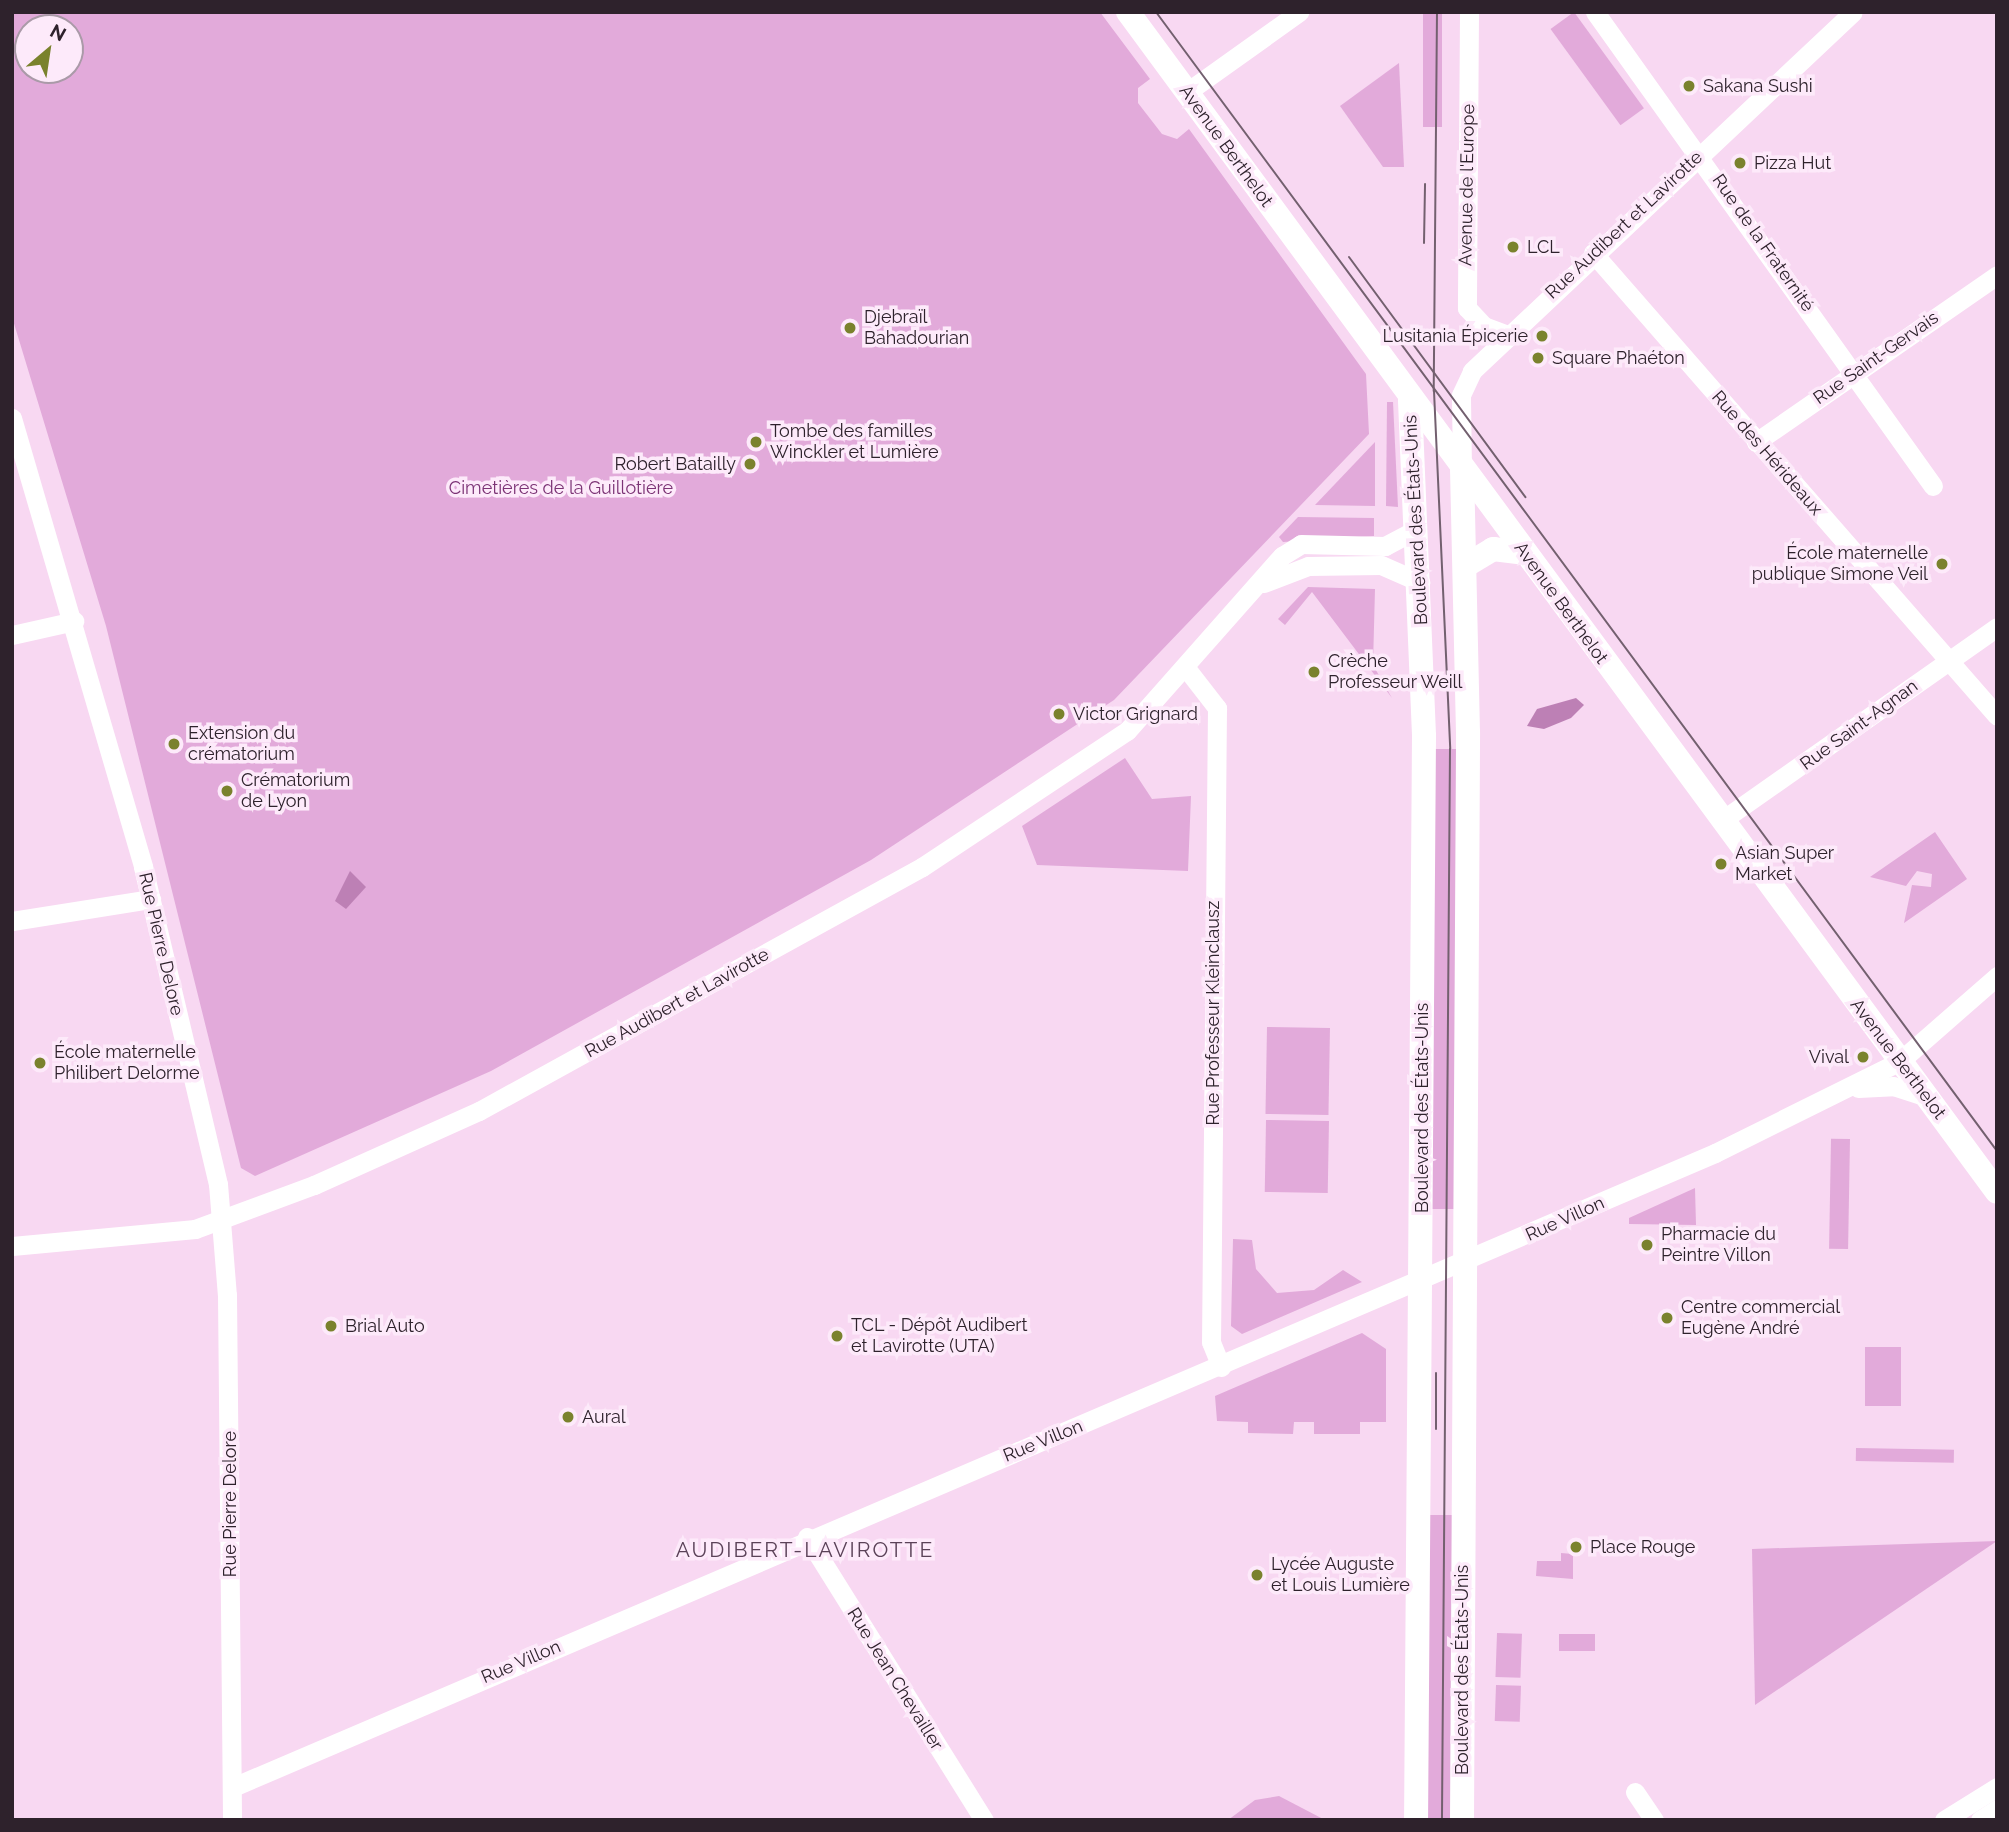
<!DOCTYPE html>
<meta charset="utf-8">
<style>
body{margin:0}
#map{position:relative;width:2009px;height:1832px;overflow:hidden;background:#f8d8f2;font-family:Raleway,sans-serif}
div>[style]{position:absolute}
.green>*{inset:0;background:#e2aada;transform-origin:0 0}
.water>*{inset:0;background:#bd80b5}
.minor>*{height:19px;margin:-9.5px;padding:0 9.5px;transform-origin:9.5px;border-radius:9.5px;background:#fff}
.major>*{height:24px;margin:-12px;padding:0 12px;transform-origin:12px;border-radius:12px;background:#fff}
.tram>*{height:2px;margin:-1px;padding:0 1px;transform-origin:1px;border-radius:1px;background:#73606f}
.dots>*{width:19px;height:19px;translate:-50% -50%;box-sizing:border-box;border:4px solid #fdeafa;border-radius:50%}
span{translate:-50% -50%;white-space:nowrap;text-align:center;line-height:1.15;-webkit-text-stroke:7px #fdeafa;paint-order:stroke}
.poi-label{font-size:18px;color:#2e222c}
.left{translate:0 -50%;text-align:left}
.right{translate:-100% -50%;text-align:right}
.street-label{font-size:18px;color:#2e222c}
.park-label{font-size:18px;color:#7c3375}
.quarter-label{font-size:21px;color:#5b4258;letter-spacing:2px}
.frame{position:absolute;inset:0;border:14px solid #2e222c;pointer-events:none}
.north{position:absolute;left:14px;top:14px;width:70px;height:70px;box-sizing:border-box;background:#fdeafa;border:2px solid #aa9aa8;border-radius:50%;rotate:29deg;font-size:19px;font-weight:700;line-height:28px;text-align:center;color:#2e222c}
.north::after{content:'';display:block;margin:auto;width:24px;height:32px;background:#7a822d;clip-path:polygon(50% 0,100% 100%,50% 72%,0 100%)}
</style>
<div id="map">
<div class="green">
<i style="clip-path:polygon(evenodd,12px 12px,1100px 12px,1150px 79px,1138px 88px,1138px 103px,1162px 134px,1177px 139px,1189px 129px,1366px 374px,1369px 434px,1114px 700px,871px 860px,491px 1071px,255px 1176px,241px 1168px,106px 626px,12px 317px,12px 12px,28px 28px,70px 28px,70px 70px,28px 70px,28px 28px)"></i>
<i style="left:1423px;top:12px;width:19px;height:115px"></i>
<i style="left:1574px;top:12px;width:119px;height:29px;rotate:54deg"></i>
<i style="clip-path:polygon(1399px 63px,1404px 167px,1383px 167px,1340px 106px)"></i>
<i style="clip-path:polygon(1387px 402px,1393px 402px,1398px 507px,1386px 506px)"></i>
<i style="clip-path:polygon(1375px 442px,1375px 506px,1315px 505px)"></i>
<i style="clip-path:polygon(1298px 517px,1374px 518px,1374px 536px,1283px 542px,1279px 537px)"></i>
<i style="clip-path:polygon(1308px 587px,1375px 589px,1373px 665px,1392px 698px,1312px 592px,1285px 625px,1278px 619px)"></i>
<i style="left:1429px;top:749px;width:32px;height:460px"></i>
<i style="clip-path:polygon(1125px 758px,1152px 799px,1191px 796px,1188px 871px,1037px 865px,1022px 826px)"></i>
<i style="clip-path:polygon(1935px 832px,1967px 879px,1904px 923px,1912px 885px,1931px 887px,1932px 874px,1917px 871px,1906px 886px,1870px 877px)"></i>
<i style="left:1267px;top:1027px;width:63px;height:87px;rotate:1deg"></i>
<i style="left:1266px;top:1120px;width:63px;height:72px;rotate:1deg"></i>
<i style="left:1850px;top:1139px;width:110px;height:19px;rotate:91deg"></i>
<i style="clip-path:polygon(1695px 1188px,1696px 1225px,1629px 1224px,1629px 1218px)"></i>
<i style="clip-path:polygon(1233px 1239px,1252px 1240px,1256px 1269px,1277px 1293px,1314px 1290px,1343px 1270px,1362px 1282px,1242px 1334px,1231px 1326px)"></i>
<i style="clip-path:polygon(1362px 1333px,1386px 1349px,1386px 1422px,1360px 1422px,1360px 1434px,1314px 1434px,1314px 1422px,1294px 1422px,1293px 1434px,1248px 1433px,1248px 1422px,1217px 1421px,1215px 1396px)"></i>
<i style="left:1865px;top:1347px;width:36px;height:59px"></i>
<i style="left:1856px;top:1448px;width:98px;height:13px;rotate:1deg"></i>
<i style="left:1424px;top:1515px;width:32px;height:305px"></i>
<i style="clip-path:polygon(1997px 1541px,1755px 1705px,1752px 1549px)"></i>
<i style="clip-path:polygon(1561px 1553px,1573px 1554px,1573px 1579px,1536px 1576px,1537px 1561px,1561px 1561px)"></i>
<i style="left:1497px;top:1633px;width:25px;height:44px;rotate:2deg"></i>
<i style="left:1559px;top:1634px;width:36px;height:17px"></i>
<i style="left:1496px;top:1685px;width:25px;height:36px;rotate:2deg"></i>
<i style="clip-path:polygon(1279px 1796px,1325px 1820px,1228px 1820px,1255px 1800px)"></i>
</div>
<div class="water">
<i style="clip-path:polygon(1576px 698px,1584px 705px,1571px 718px,1544px 729px,1527px 726px,1537px 709px)"></i>
<i style="clip-path:polygon(350px 871px,366px 887px,346px 909px,335px 901px)"></i>
</div>
<div class="minor">
<i style="left:1469px;top:12px;width:296px;rotate:90.4deg"></i>
<i style="left:1467px;top:308px;width:25px;rotate:47deg"></i>
<i style="left:1484px;top:326px;width:25px;rotate:21deg"></i>
<i style="left:1595px;top:12px;width:582px;rotate:54.51deg"></i>
<i style="left:1187px;top:92px;width:138px;rotate:-35.5deg"></i>
<i style="left:1593px;top:253px;width:614px;rotate:48.89deg"></i>
<i style="left:12px;top:418px;width:468px;rotate:73.7deg"></i>
<i style="left:143px;top:867px;width:326px;rotate:76.7deg"></i>
<i style="left:218px;top:1184px;width:111px;rotate:85.4deg"></i>
<i style="left:227px;top:1295px;width:525px;rotate:89.45deg"></i>
<i style="left:1756px;top:442px;width:293px;rotate:-34.7deg"></i>
<i style="left:1462px;top:470px;width:75px;rotate:-90.8deg"></i>
<i style="left:1461px;top:395px;width:26px;rotate:-65deg"></i>
<i style="left:1472px;top:371px;width:523px;rotate:-43.3deg"></i>
<i style="left:1264px;top:583px;width:47px;rotate:-21.1deg"></i>
<i style="left:1308px;top:566px;width:73px;rotate:-0.8deg"></i>
<i style="left:1381px;top:565px;width:43px;rotate:23.6deg"></i>
<i style="left:12px;top:635px;width:64px;rotate:-12.7deg"></i>
<i style="left:1186px;top:668px;width:51px;rotate:52.2deg"></i>
<i style="left:1217px;top:708px;width:634px;rotate:90.54deg"></i>
<i style="left:1211px;top:1342px;width:27px;rotate:68deg"></i>
<i style="left:1721px;top:821px;width:337px;rotate:-35.1deg"></i>
<i style="left:12px;top:921px;width:141px;rotate:-9deg"></i>
<i style="left:1858px;top:1088px;width:35px;rotate:-3deg"></i>
<i style="left:1893px;top:1086px;width:35px;rotate:18deg"></i>
<i style="left:12px;top:1246px;width:184px;rotate:-5.3deg"></i>
<i style="left:195px;top:1229px;width:127px;rotate:-20.3deg"></i>
<i style="left:314px;top:1185px;width:181px;rotate:-24.2deg"></i>
<i style="left:479px;top:1111px;width:506px;rotate:-28.85deg"></i>
<i style="left:922px;top:867px;width:246px;rotate:-33.6deg"></i>
<i style="left:1127px;top:731px;width:234px;rotate:-48.5deg"></i>
<i style="left:1282px;top:556px;width:22px;rotate:-32deg"></i>
<i style="left:1301px;top:544px;width:84px;rotate:1.4deg"></i>
<i style="left:1385px;top:546px;width:36px;rotate:-28deg"></i>
<i style="left:807px;top:1537px;width:334px;rotate:58deg"></i>
<i style="left:233px;top:1787px;width:1612px;rotate:-23.16deg"></i>
<i style="left:1715px;top:1153px;width:207px;rotate:-26.4deg"></i>
<i style="left:1900px;top:1061px;width:129px;rotate:-41.2deg"></i>
<i style="left:1635px;top:1792px;width:34px;rotate:56deg"></i>
<i style="left:1944px;top:1820px;width:62px;rotate:-31.9deg"></i>
<i style="left:1980px;top:1820px;width:20px;rotate:-33deg"></i>
</div>
<div class="major">
<i style="left:1128px;top:12px;width:1465px;rotate:53.63deg"></i>
<i style="left:1410px;top:401px;width:335px;rotate:87.6deg"></i>
<i style="left:1424px;top:736px;width:1084px;rotate:90.42deg"></i>
<i style="left:1465px;top:566px;width:33px;rotate:-31deg"></i>
<i style="left:1493px;top:549px;width:31px;rotate:7deg"></i>
<i style="left:1462px;top:1820px;width:1087px;rotate:-89.68deg"></i>
<i style="left:1468px;top:733px;width:262px;rotate:-91.3deg"></i>
</div>
<div class="tram">
<i style="left:1156px;top:12px;width:1416px;rotate:53.56deg"></i>
<i style="left:1437px;top:12px;width:379px;rotate:90.5deg"></i>
<i style="left:1434px;top:391px;width:358px;rotate:87.4deg"></i>
<i style="left:1450px;top:749px;width:1071px;rotate:90.43deg"></i>
<i style="left:1424px;top:243px;width:59px;rotate:-89deg"></i>
<i style="left:1349px;top:257px;width:298px;rotate:53.7deg"></i>
<i style="left:1436px;top:1429px;width:56px;rotate:-90deg"></i>
</div>
<div class="dots">
<i style="left:1689px;top:86px;background:#7a822d"></i>
<i style="left:1740px;top:163px;background:#7a822d"></i>
<i style="left:1513px;top:247px;background:#7a822d"></i>
<i style="left:850px;top:328px;background:#7a822d"></i>
<i style="left:1542px;top:336px;background:#7a822d"></i>
<i style="left:1538px;top:358px;background:#7a822d"></i>
<i style="left:756px;top:442px;background:#7a822d"></i>
<i style="left:750px;top:464px;background:#7a822d"></i>
<i style="left:1942px;top:564px;background:#7a822d"></i>
<i style="left:1314px;top:672px;background:#7a822d"></i>
<i style="left:1059px;top:714px;background:#7a822d"></i>
<i style="left:174px;top:744px;background:#7a822d"></i>
<i style="left:227px;top:791px;background:#7a822d"></i>
<i style="left:1721px;top:864px;background:#7a822d"></i>
<i style="left:1863px;top:1057px;background:#7a822d"></i>
<i style="left:40px;top:1063px;background:#7a822d"></i>
<i style="left:1647px;top:1245px;background:#7a822d"></i>
<i style="left:1667px;top:1318px;background:#7a822d"></i>
<i style="left:331px;top:1326px;background:#7a822d"></i>
<i style="left:837px;top:1336px;background:#7a822d"></i>
<i style="left:568px;top:1417px;background:#7a822d"></i>
<i style="left:1576px;top:1547px;background:#7a822d"></i>
<i style="left:1257px;top:1575px;background:#7a822d"></i>
</div>
<div class="poi-label">
<span class="left" style="left:1703px;top:86px">Sakana Sushi</span>
<span class="left" style="left:1754px;top:163px">Pizza Hut</span>
<span class="left" style="left:1527px;top:247px">LCL</span>
<span class="left" style="left:864px;top:328px">Djebraïl<br>Bahadourian</span>
<span class="right" style="left:1528px;top:336px">Lusitania Épicerie</span>
<span class="left" style="left:1552px;top:358px">Square Phaéton</span>
<span class="left" style="left:770px;top:442px">Tombe des familles<br>Winckler et Lumière</span>
<span class="right" style="left:736px;top:464px">Robert Batailly</span>
<span class="right" style="left:1928px;top:564px">École maternelle<br>publique Simone Veil</span>
<span class="left" style="left:1328px;top:672px">Crèche<br>Professeur Weill</span>
<span class="left" style="left:1073px;top:714px">Victor Grignard</span>
<span class="left" style="left:188px;top:744px">Extension du<br>crématorium</span>
<span class="left" style="left:241px;top:791px">Crématorium<br>de Lyon</span>
<span class="left" style="left:1735px;top:864px">Asian Super<br>Market</span>
<span class="left" style="left:54px;top:1063px">École maternelle<br>Philibert Delorme</span>
<span class="right" style="left:1849px;top:1057px">Vival</span>
<span class="left" style="left:1661px;top:1245px">Pharmacie du<br>Peintre Villon</span>
<span class="left" style="left:1681px;top:1318px">Centre commercial<br>Eugène André</span>
<span class="left" style="left:345px;top:1326px">Brial Auto</span>
<span class="left" style="left:851px;top:1336px">TCL - Dépôt Audibert<br>et Lavirotte (UTA)</span>
<span class="left" style="left:582px;top:1417px">Aural</span>
<span class="left" style="left:1590px;top:1547px">Place Rouge</span>
<span class="left" style="left:1271px;top:1575px">Lycée Auguste<br>et Louis Lumière</span>
</div>
<div class="street-label">
<span style="left:1226px;top:146px;rotate:54deg">Avenue Berthelot</span>
<span style="left:1467px;top:185px;rotate:-89deg">Avenue de l'Europe</span>
<span style="left:1624px;top:225px;rotate:-43deg">Rue Audibert et Lavirotte</span>
<span style="left:1763px;top:243px;rotate:55deg">Rue de la Fraternité</span>
<span style="left:1876px;top:358px;rotate:-35deg">Rue Saint-Gervais</span>
<span style="left:1767px;top:453px;rotate:49deg">Rue des Hérideaux</span>
<span style="left:1416px;top:520px;rotate:-93deg">Boulevard des États-Unis</span>
<span style="left:1561px;top:603px;rotate:54deg">Avenue Berthelot</span>
<span style="left:1859px;top:725px;rotate:-36deg">Rue Saint-Agnan</span>
<span style="left:161px;top:944px;rotate:77deg">Rue Pierre Delore</span>
<span style="left:677px;top:1003px;rotate:-29deg">Rue Audibert et Lavirotte</span>
<span style="left:1213px;top:1013px;rotate:-90deg">Rue Professeur Kleinclausz</span>
<span style="left:1898px;top:1059px;rotate:53deg">Avenue Berthelot</span>
<span style="left:1422px;top:1108px;rotate:-90deg">Boulevard des États-Unis</span>
<span style="left:1565px;top:1219px;rotate:-24deg">Rue Villon</span>
<span style="left:1043px;top:1441px;rotate:-22deg">Rue Villon</span>
<span style="left:230px;top:1504px;rotate:-90deg">Rue Pierre Delore</span>
<span style="left:521px;top:1662px;rotate:-23deg">Rue Villon</span>
<span style="left:1462px;top:1670px;rotate:-90deg">Boulevard des États-Unis</span>
<span style="left:895px;top:1679px;rotate:58deg">Rue Jean Chevailler</span>
</div>
<div class="park-label">
<span style="left:561px;top:488px">Cimetières de la Guillotière</span>
</div>
<div class="quarter-label">
<span style="left:805px;top:1550px">AUDIBERT-LAVIROTTE</span>
</div>
<div class="frame"></div>
<div class="north">N</div>
</div>
